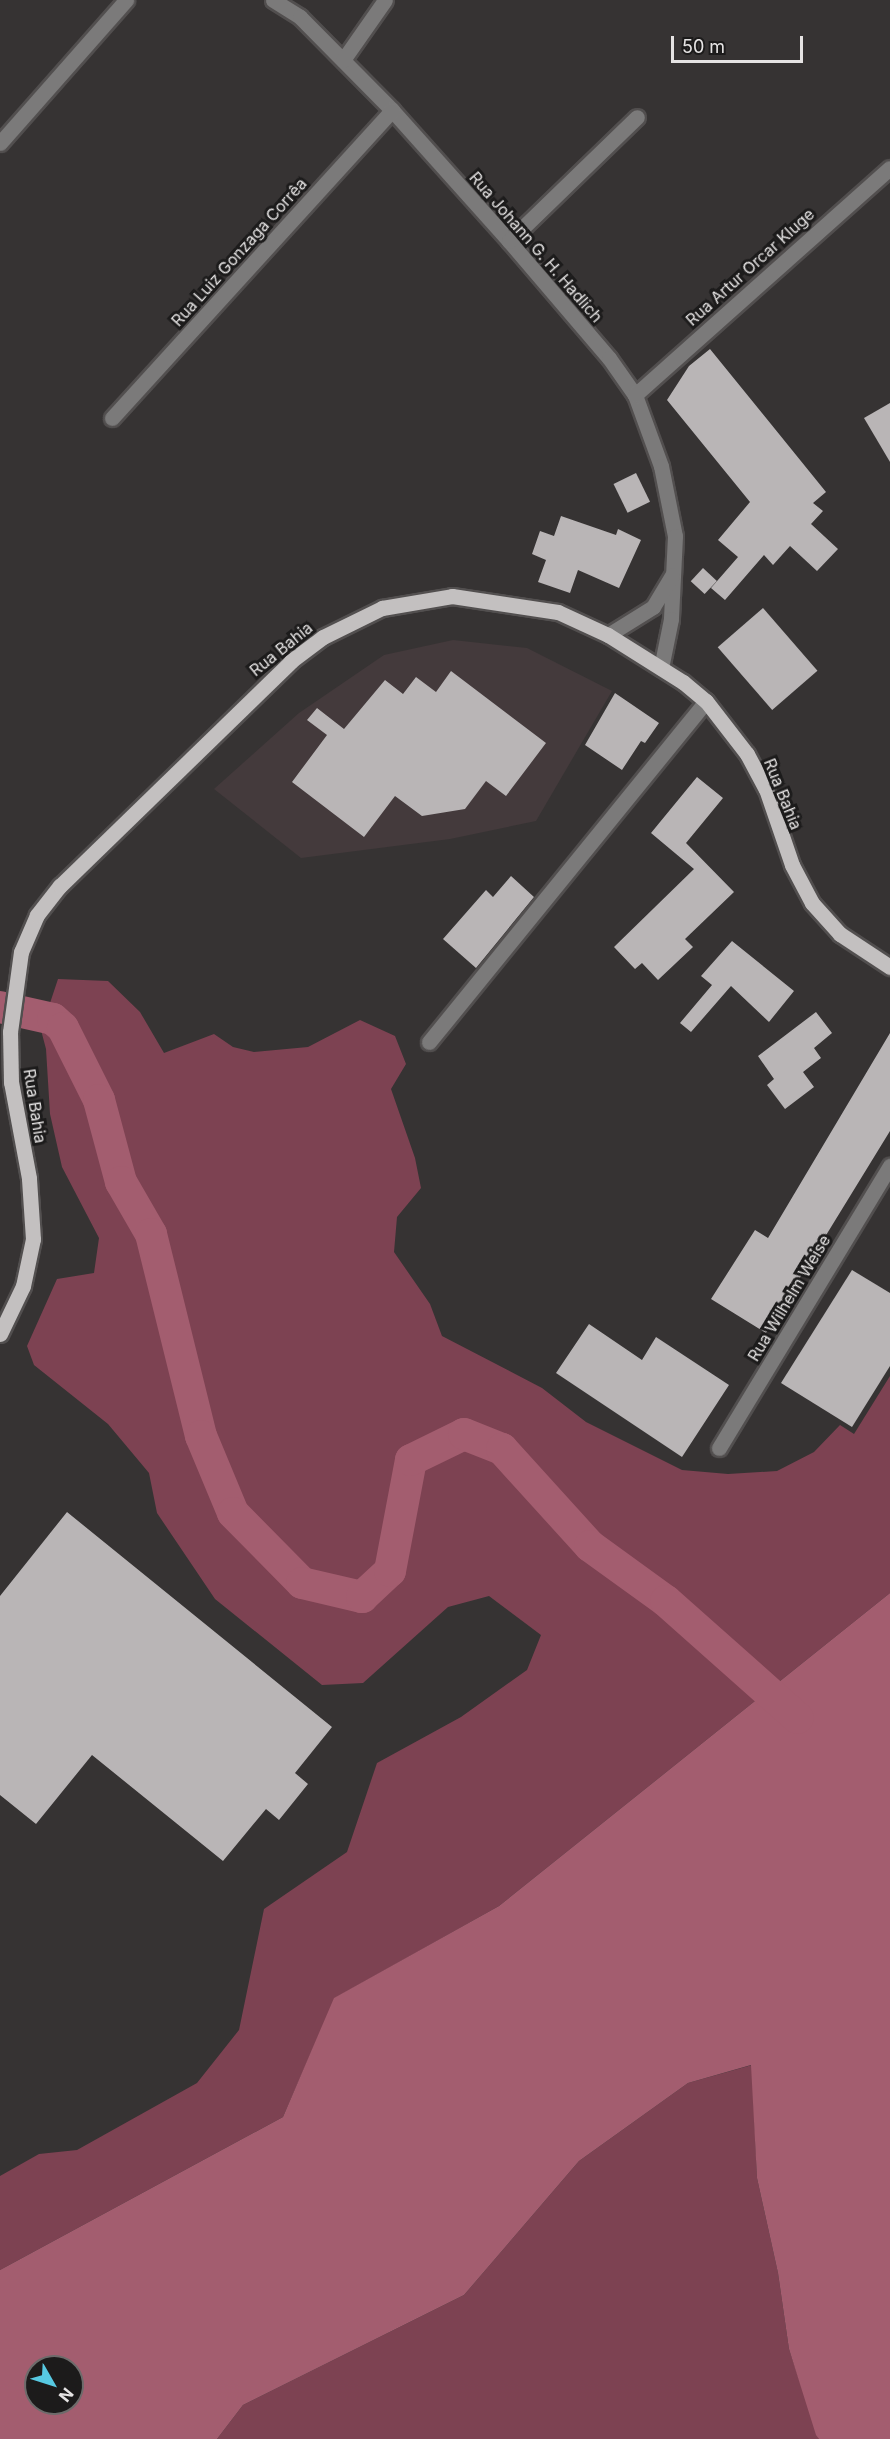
<!DOCTYPE html>
<meta charset="utf-8">
<style>
body{margin:0}
#map{position:relative;width:890px;height:2439px;overflow:hidden;background:#363333;font-family:Inter,sans-serif}
div>[style]{position:absolute}
.built>*{inset:0;background:#443a3c}
.green>*{inset:0;background:#7d4252}
.water>*{inset:0;background:#a35d6f}
.river>*{height:32px;margin:-16px;padding:0 16px;transform-origin:16px;border-radius:16px;background:#a35d6f}
.building>*{inset:0;background:#b9b5b6;transform-origin:0 0}
.roads{filter:drop-shadow(2px 0 #524f4f) drop-shadow(-2px 0 #524f4f) drop-shadow(0 2px #524f4f) drop-shadow(0 -2px #524f4f)}
.minor>*{height:15px;margin:-7.5px;padding:0 7.5px;transform-origin:7.5px;border-radius:7.5px;background:#7b7a7a}
.major>*{height:15px;margin:-7.5px;padding:0 7.5px;transform-origin:7.5px;border-radius:7.5px;background:#c3c0c0}
span{translate:-50% -50%;white-space:nowrap;text-align:center;line-height:1.15;-webkit-text-stroke:6px #1c1b1b;paint-order:stroke}
.street-label{font-size:16px;color:#e6e4e4}
.north{position:absolute;left:24px;top:2355px;width:60px;height:60px;box-sizing:border-box;background:#1c1b1b;border:2px solid #6d6b6b;border-radius:50%;rotate:129deg;font-size:16px;font-weight:700;line-height:24px;text-align:center;color:#e6e4e4}
.north::after{content:'';display:block;margin:auto;width:21px;height:27px;background:#57c9e2;clip-path:polygon(50% 0,100% 100%,50% 72%,0 100%)}
.scale{position:absolute;left:671px;top:36px;width:132px;height:27px;box-sizing:border-box;border:3px solid #e6e4e4;border-top:0;padding-left:8px;font-size:18px;line-height:21px;white-space:nowrap;color:#e6e4e4;-webkit-text-stroke:4px #1c1b1b;paint-order:stroke}
</style>
<div id="map">
<div class="built">
<i style="clip-path:polygon(453px 640px,527px 648px,612px 691px,536px 821px,450px 839px,301px 858px,214px 789px,299px 713px,384px 655px)"></i>
</div>
<div class="green">
<i style="clip-path:polygon(58px 979px,108px 981px,140px 1012px,164px 1053px,214px 1034px,233px 1047px,254px 1052px,308px 1047px,360px 1020px,395px 1036px,406px 1064px,391px 1089px,415px 1158px,421px 1188px,397px 1217px,394px 1252px,430px 1304px,442px 1336px,542px 1388px,586px 1422px,682px 1470px,728px 1474px,777px 1471px,814px 1452px,840px 1425px,854px 1434px,890px 1376px,890px 1593px,499px 1906px,335px 1998px,283px 2117px,0 2270px,0 2176px,39px 2154px,77px 2150px,197px 2083px,239px 2030px,264px 1909px,347px 1852px,377px 1763px,461px 1717px,527px 1670px,541px 1635px,489px 1596px,448px 1607px,363px 1683px,322px 1685px,215px 1599px,157px 1513px,149px 1473px,108px 1424px,34px 1365px,27px 1346px,57px 1279px,94px 1273px,99px 1238px,62px 1167px,50px 1114px,46px 1049px,41px 1030px)"></i>
<i style="clip-path:polygon(752px 2065px,757px 2178px,778px 2273px,789px 2349px,819px 2439px,217px 2439px,243px 2405px,464px 2295px,579px 2161px,688px 2083px)"></i>
</div>
<div class="water">
<i style="clip-path:polygon(evenodd,890px 1593px,890px 2439px,819px 2439px,816px 2435px,789px 2349px,778px 2273px,757px 2178px,751px 2065px,688px 2083px,579px 2161px,464px 2295px,243px 2405px,217px 2439px,0 2439px,0 2270px,283px 2117px,334px 1998px,499px 1906px,890px 1593px,36px 2367px,72px 2367px,72px 2403px,36px 2403px,36px 2367px)"></i>
</div>
<div class="river">
<i style="left:0;top:1007px;width:54px;rotate:12.8deg"></i>
<i style="left:53px;top:1019px;width:13px;rotate:42deg"></i>
<i style="left:63px;top:1028px;width:80px;rotate:63.4deg"></i>
<i style="left:99px;top:1100px;width:85px;rotate:75deg"></i>
<i style="left:121px;top:1182px;width:60px;rotate:60deg"></i>
<i style="left:151px;top:1234px;width:208px;rotate:76.1deg"></i>
<i style="left:201px;top:1436px;width:83px;rotate:67.4deg"></i>
<i style="left:233px;top:1513px;width:98px;rotate:45.4deg"></i>
<i style="left:302px;top:1583px;width:62px;rotate:13.1deg"></i>
<i style="left:362px;top:1597px;width:38px;rotate:-43deg"></i>
<i style="left:390px;top:1571px;width:113px;rotate:-79.3deg"></i>
<i style="left:411px;top:1460px;width:59px;rotate:-26.1deg"></i>
<i style="left:464px;top:1434px;width:41px;rotate:21.5deg"></i>
<i style="left:502px;top:1449px;width:131px;rotate:47.8deg"></i>
<i style="left:590px;top:1546px;width:94px;rotate:35.9deg"></i>
<i style="left:666px;top:1601px;width:176px;rotate:41.6deg"></i>
</div>
<div class="building">
<i style="clip-path:polygon(710px 349px,826px 492px,813px 503px,823px 511px,811px 524px,838px 549px,817px 571px,790px 546px,773px 565px,764px 555px,725px 600px,711px 588px,738px 557px,718px 540px,750px 502px,667px 400px,689px 366px)"></i>
<i style="clip-path:polygon(890px 403px,890px 462px,864px 418px)"></i>
<i style="left:636px;top:473px;width:32px;height:25px;rotate:64deg"></i>
<i style="clip-path:polygon(561px 516px,616px 535px,618px 529px,641px 540px,619px 588px,578px 570px,570px 593px,538px 582px,546px 560px,532px 554px,540px 531px,554px 536px)"></i>
<i style="left:703px;top:568px;width:19px;height:18px;rotate:43deg"></i>
<i style="left:763px;top:608px;width:83px;height:60px;rotate:49deg"></i>
<i style="clip-path:polygon(451px 671px,546px 743px,506px 796px,486px 781px,465px 809px,422px 816px,395px 796px,364px 837px,292px 782px,327px 735px,307px 720px,317px 708px,344px 729px,385px 680px,403px 694px,416px 677px,436px 692px)"></i>
<i style="clip-path:polygon(615px 693px,659px 723px,645px 743px,641px 741px,622px 770px,585px 745px)"></i>
<i style="clip-path:polygon(697px 777px,723px 798px,686px 843px,734px 892px,685px 939px,693px 947px,658px 980px,642px 963px,635px 969px,614px 947px,694px 869px,651px 833px)"></i>
<i style="clip-path:polygon(511px 876px,534px 897px,476px 968px,443px 939px,486px 890px,493px 897px)"></i>
<i style="clip-path:polygon(732px 941px,794px 991px,769px 1022px,731px 986px,691px 1032px,680px 1023px,712px 985px,701px 976px)"></i>
<i style="clip-path:polygon(816px 1012px,832px 1033px,814px 1048px,821px 1058px,803px 1072px,814px 1087px,785px 1109px,767px 1085px,774px 1079px,758px 1056px)"></i>
<i style="clip-path:polygon(890px 1033px,890px 1131px,766px 1333px,711px 1299px,755px 1230px,768px 1238px)"></i>
<i style="clip-path:polygon(852px 1270px,890px 1293px,890px 1366px,852px 1427px,781px 1383px)"></i>
<i style="clip-path:polygon(589px 1324px,642px 1360px,656px 1337px,729px 1385px,682px 1457px,556px 1373px)"></i>
<i style="clip-path:polygon(67px 1512px,332px 1727px,295px 1773px,308px 1784px,279px 1820px,266px 1809px,223px 1861px,92px 1755px,36px 1824px,0 1795px,0 1596px)"></i>
</div>
<div class="roads">
<div class="minor">
<i style="left:273px;top:0;width:32px;rotate:32deg"></i>
<i style="left:300px;top:17px;width:131px;rotate:45.3deg"></i>
<i style="left:392px;top:110px;width:176px;rotate:48.2deg"></i>
<i style="left:509px;top:241px;width:154px;rotate:49.5deg"></i>
<i style="left:609px;top:358px;width:45px;rotate:54.9deg"></i>
<i style="left:635px;top:395px;width:76px;rotate:69.9deg"></i>
<i style="left:661px;top:466px;width:71px;rotate:78.7deg"></i>
<i style="left:675px;top:536px;width:83px;rotate:92.8deg"></i>
<i style="left:671px;top:619px;width:50px;rotate:101.5deg"></i>
<i style="left:343px;top:60px;width:73px;rotate:-55deg"></i>
<i style="left:0;top:143px;width:191px;rotate:-48.6deg"></i>
<i style="left:509px;top:241px;width:178px;rotate:-44.1deg"></i>
<i style="left:635px;top:395px;width:341px;rotate:-41.7deg"></i>
<i style="left:112px;top:418px;width:416px;rotate:-47.7deg"></i>
<i style="left:608px;top:635px;width:53px;rotate:-31.9deg"></i>
<i style="left:653px;top:607px;width:37px;rotate:-59deg"></i>
<i style="left:429px;top:1042px;width:439px;rotate:-50.9deg"></i>
<i style="left:719px;top:1448px;width:330px;rotate:-58.8deg"></i>
</div>
<div class="major">
<i style="left:0;top:1334px;width:53px;rotate:-64.4deg"></i>
<i style="left:23px;top:1286px;width:48px;rotate:-78deg"></i>
<i style="left:33px;top:1239px;width:61px;rotate:-93.8deg"></i>
<i style="left:29px;top:1178px;width:98px;rotate:-100.6deg"></i>
<i style="left:11px;top:1082px;width:50px;rotate:-91.1deg"></i>
<i style="left:10px;top:1032px;width:81px;rotate:-82.2deg"></i>
<i style="left:21px;top:952px;width:40px;rotate:-66.6deg"></i>
<i style="left:37px;top:915px;width:37px;rotate:-52deg"></i>
<i style="left:60px;top:886px;width:322px;rotate:-44.2deg"></i>
<i style="left:291px;top:661px;width:40px;rotate:-37deg"></i>
<i style="left:323px;top:637px;width:66px;rotate:-26.2deg"></i>
<i style="left:382px;top:608px;width:71px;rotate:-9.7deg"></i>
<i style="left:452px;top:596px;width:107px;rotate:8.6deg"></i>
<i style="left:558px;top:612px;width:55px;rotate:24.7deg"></i>
<i style="left:608px;top:635px;width:89px;rotate:32.1deg"></i>
<i style="left:683px;top:682px;width:30px;rotate:40deg"></i>
<i style="left:706px;top:701px;width:67px;rotate:52.3deg"></i>
<i style="left:747px;top:754px;width:40px;rotate:62deg"></i>
<i style="left:766px;top:789px;width:80px;rotate:71.1deg"></i>
<i style="left:792px;top:865px;width:43px;rotate:62.2deg"></i>
<i style="left:812px;top:903px;width:42px;rotate:47.9deg"></i>
<i style="left:840px;top:934px;width:60px;rotate:33.4deg"></i>
</div>
</div>
<div class="street-label">
<span style="left:536px;top:247px;rotate:49deg">Rua Johann G. H. Hadlich</span>
<span style="left:239px;top:252px;rotate:-48deg">Rua Luiz Gonzaga Corrêa</span>
<span style="left:750px;top:267px;rotate:-42deg">Rua Artur Orcar Kluge</span>
<span style="left:281px;top:649px;rotate:-39deg">Rua Bahia</span>
<span style="left:783px;top:794px;rotate:68deg">Rua Bahia</span>
<span style="left:35px;top:1106px;rotate:81deg">Rua Bahia</span>
<span style="left:789px;top:1298px;rotate:-59deg">Rua Wilhelm Weise</span>
</div>
<div class="north">N</div>
<div class="scale">50 m</div>
</div>
